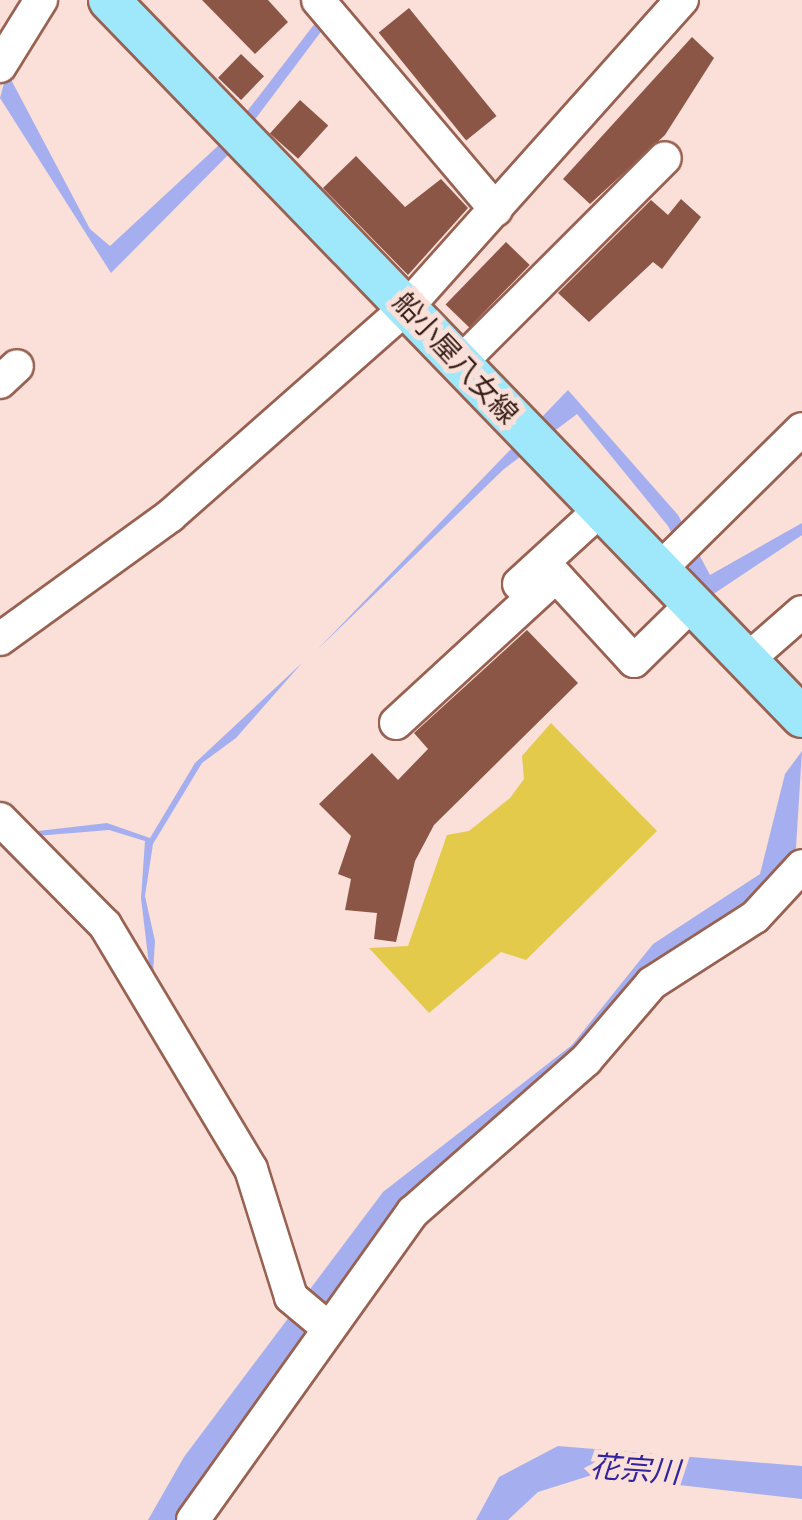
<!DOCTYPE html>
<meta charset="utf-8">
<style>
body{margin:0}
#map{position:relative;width:802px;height:1520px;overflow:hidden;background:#fae0d8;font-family:"PT Sans Narrow","Noto Sans JP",sans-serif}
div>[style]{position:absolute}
.green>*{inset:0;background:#e4ca4b}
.water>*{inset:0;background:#a5afef}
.building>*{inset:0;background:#8c5646;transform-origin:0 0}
.roads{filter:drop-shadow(2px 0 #986151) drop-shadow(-2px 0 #986151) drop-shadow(0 2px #986151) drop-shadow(0 -2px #986151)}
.minor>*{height:32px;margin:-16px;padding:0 16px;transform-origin:16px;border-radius:16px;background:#fff}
.major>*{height:40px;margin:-20px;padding:0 20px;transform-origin:20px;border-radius:20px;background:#9fe8fb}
span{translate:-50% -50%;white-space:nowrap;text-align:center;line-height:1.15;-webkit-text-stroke:10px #fae0d8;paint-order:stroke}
.street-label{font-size:28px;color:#361f18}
.water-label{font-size:30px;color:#31249d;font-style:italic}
</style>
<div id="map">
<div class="green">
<i style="clip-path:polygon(551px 723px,657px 831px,526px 960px,501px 952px,429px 1013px,369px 948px,408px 946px,447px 835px,469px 831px,510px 798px,524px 779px,522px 756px)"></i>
</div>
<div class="water">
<i style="clip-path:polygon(316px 22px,323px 29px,250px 126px,242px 118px)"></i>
<i style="clip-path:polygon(7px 72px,90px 229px,110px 246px,220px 144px,230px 153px,111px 273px,0 98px)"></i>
<i style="clip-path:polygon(568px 390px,678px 515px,710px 575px,802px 523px,802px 535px,706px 599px,668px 526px,577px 414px,504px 469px,318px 649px)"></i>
<i style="clip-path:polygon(302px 663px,236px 738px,202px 763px,153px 844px,145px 896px,155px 941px,152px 990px,141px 898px,145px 841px,109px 830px,36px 836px,0 800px,38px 831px,107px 823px,150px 838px,195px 763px)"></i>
<i style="clip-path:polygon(802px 751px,795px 864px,527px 1094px,184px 1520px,148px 1520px,184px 1457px,383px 1192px,572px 1045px,653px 944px,760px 874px,785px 774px)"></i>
<i style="clip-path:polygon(558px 1446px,802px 1466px,802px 1499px,592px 1475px,538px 1492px,508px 1520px,476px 1520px,499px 1477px)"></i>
</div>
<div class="building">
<i style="clip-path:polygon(202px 0,268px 0,288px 22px,255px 54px)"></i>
<i style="left:409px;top:8px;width:139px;height:39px;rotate:51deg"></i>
<i style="clip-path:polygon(692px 37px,714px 58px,665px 135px,590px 204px,563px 179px)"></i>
<i style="left:241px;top:54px;width:32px;height:33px;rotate:44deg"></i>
<i style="left:300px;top:100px;width:38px;height:45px;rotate:42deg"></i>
<i style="clip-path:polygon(356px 156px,405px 207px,441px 179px,468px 208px,408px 275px,323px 188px)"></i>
<i style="clip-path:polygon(681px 199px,701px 217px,662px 269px,653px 262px,589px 322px,558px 293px,651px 200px,668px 215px)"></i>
<i style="left:506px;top:242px;width:33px;height:87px;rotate:44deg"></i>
<i style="clip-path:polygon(527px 630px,578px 683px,434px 825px,415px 861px,396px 942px,374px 939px,377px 913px,345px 910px,351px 879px,338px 874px,351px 836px,319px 804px,372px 753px,398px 780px,428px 749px,414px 733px)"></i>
</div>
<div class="roads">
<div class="minor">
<i style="left:318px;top:0;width:275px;rotate:49.7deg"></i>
<i style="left:0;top:66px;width:78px;rotate:-58.2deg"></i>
<i style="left:461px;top:362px;width:288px;rotate:-45deg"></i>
<i style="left:0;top:382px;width:23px;rotate:-43deg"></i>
<i style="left:658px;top:571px;width:202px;rotate:-44.6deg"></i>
<i style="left:519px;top:584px;width:108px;rotate:-42.4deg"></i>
<i style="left:0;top:639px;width:210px;rotate:-35.9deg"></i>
<i style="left:170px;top:516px;width:317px;rotate:-41.4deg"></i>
<i style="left:408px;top:306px;width:411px;rotate:-48.2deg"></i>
<i style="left:746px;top:661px;width:74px;rotate:-41.2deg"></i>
<i style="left:396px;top:723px;width:217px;rotate:-42.6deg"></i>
<i style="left:556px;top:576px;width:115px;rotate:47.5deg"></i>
<i style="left:634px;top:661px;width:80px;rotate:-44.5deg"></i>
<i style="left:0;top:819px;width:149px;rotate:45.3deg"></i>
<i style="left:105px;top:925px;width:284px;rotate:59.1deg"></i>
<i style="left:251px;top:1169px;width:134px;rotate:72.6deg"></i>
<i style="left:291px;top:1297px;width:48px;rotate:40deg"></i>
<i style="left:193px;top:1520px;width:379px;rotate:-54.5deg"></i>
<i style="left:413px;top:1212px;width:230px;rotate:-41.3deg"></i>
<i style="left:586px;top:1060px;width:101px;rotate:-49.4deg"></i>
<i style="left:652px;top:983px;width:122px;rotate:-32.7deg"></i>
<i style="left:755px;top:917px;width:69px;rotate:-47.3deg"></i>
</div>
<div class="major">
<i style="left:109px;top:0;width:997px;rotate:45.98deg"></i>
</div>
</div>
<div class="street-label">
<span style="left:456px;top:358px;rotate:47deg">船小屋八女線</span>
</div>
<div class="water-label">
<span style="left:635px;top:1469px;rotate:4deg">花宗川</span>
</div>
</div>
